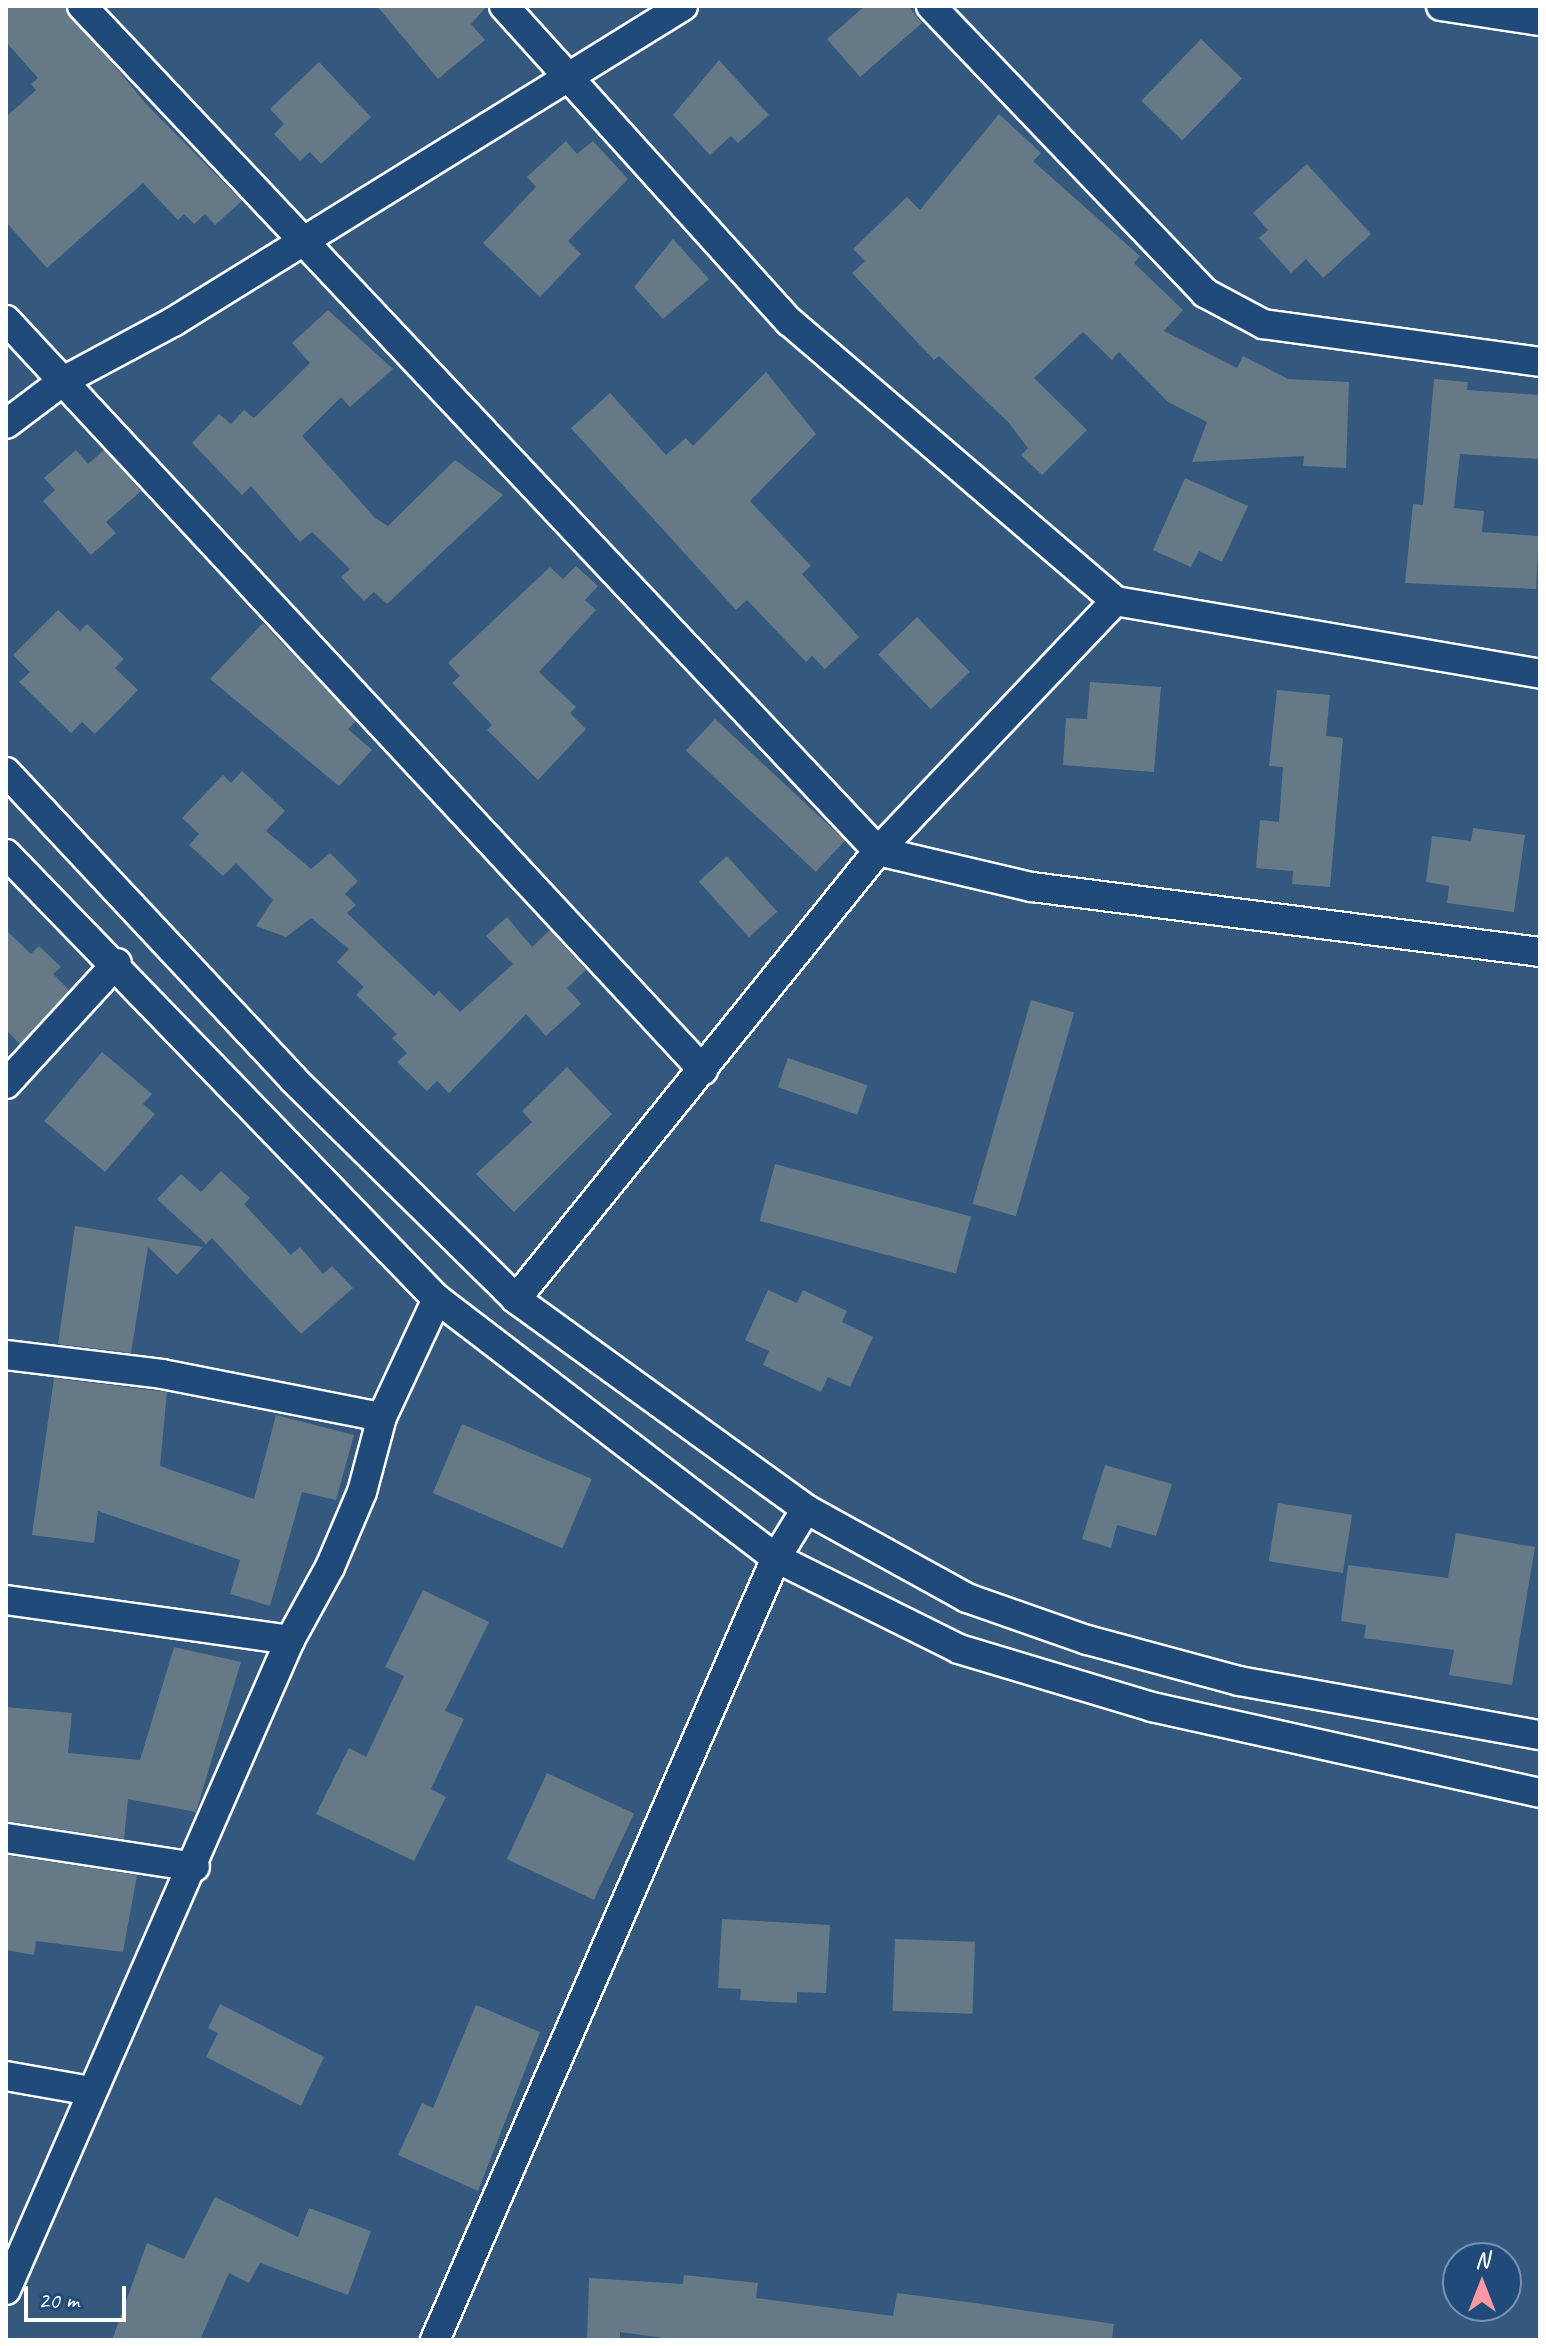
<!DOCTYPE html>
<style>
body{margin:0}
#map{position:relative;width:1546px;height:2346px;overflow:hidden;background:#34587e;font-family:Caveat,sans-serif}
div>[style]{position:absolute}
.building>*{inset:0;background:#667987;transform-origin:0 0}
.roads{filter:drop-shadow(2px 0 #fff) drop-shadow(-2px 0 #fff) drop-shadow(0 2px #fff) drop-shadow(0 -2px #fff)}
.minor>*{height:28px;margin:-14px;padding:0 14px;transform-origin:14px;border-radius:14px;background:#1f4a7a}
span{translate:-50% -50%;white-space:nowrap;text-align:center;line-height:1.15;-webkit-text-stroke:8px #1f4a7a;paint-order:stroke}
.frame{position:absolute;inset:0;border:8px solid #fff;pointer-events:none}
.north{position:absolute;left:1442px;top:2242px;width:80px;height:80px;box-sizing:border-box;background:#1f4a7a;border:2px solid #7992af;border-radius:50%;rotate:0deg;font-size:22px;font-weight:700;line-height:32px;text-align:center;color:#fff}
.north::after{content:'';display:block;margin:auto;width:28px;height:36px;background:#ff9aa2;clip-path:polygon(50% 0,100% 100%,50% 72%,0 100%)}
.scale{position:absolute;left:24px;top:2286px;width:102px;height:36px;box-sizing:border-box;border:4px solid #fff;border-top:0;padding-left:10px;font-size:24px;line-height:28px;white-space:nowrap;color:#fff;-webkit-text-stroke:6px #1f4a7a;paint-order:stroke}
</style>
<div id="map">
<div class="building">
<i style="clip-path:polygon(6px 6px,65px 6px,146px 104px,242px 201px,215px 225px,205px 214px,194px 224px,184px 214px,178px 220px,143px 183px,47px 268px,6px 222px,6px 117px,36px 90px,31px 84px,38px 78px,6px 42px)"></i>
<i style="clip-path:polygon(377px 6px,487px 6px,471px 24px,485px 40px,438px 79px)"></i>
<i style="clip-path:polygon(865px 6px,908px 6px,922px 23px,860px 77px,827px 39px)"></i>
<i style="left:1201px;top:39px;width:57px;height:86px;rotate:44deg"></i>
<i style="clip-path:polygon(719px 60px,769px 115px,738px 143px,731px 136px,710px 155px,673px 115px)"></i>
<i style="clip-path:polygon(319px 62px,371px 117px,321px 164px,310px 152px,300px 161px,274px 134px,284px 124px,270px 109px)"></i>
<i style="clip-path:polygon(999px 114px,1041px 153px,1033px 161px,1140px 256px,1134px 263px,1183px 310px,1164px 331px,1237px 368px,1243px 356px,1288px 379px,1349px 382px,1346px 468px,1303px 466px,1304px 456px,1192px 462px,1207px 422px,1168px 402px,1119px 352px,1112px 360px,1083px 332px,1034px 378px,1087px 430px,1042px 475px,1021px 455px,1028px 448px,1008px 422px,939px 356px,934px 360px,852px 273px,865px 261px,853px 249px,907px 197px,920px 210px)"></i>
<i style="clip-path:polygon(566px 141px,577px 154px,593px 141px,628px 179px,568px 241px,581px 254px,540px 297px,483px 243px,536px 187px,527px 177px)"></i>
<i style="clip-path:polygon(1307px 164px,1371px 234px,1323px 278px,1306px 259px,1291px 273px,1259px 238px,1268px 230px,1253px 213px)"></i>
<i style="clip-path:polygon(673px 239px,709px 279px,663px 319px,634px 287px)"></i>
<i style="clip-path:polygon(328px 310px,393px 369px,350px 407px,341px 397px,302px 436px,375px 518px,388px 526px,455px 460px,503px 495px,387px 604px,374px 592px,364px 601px,341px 577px,350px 569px,312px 532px,300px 542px,251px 486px,242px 495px,192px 443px,219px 414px,231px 424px,244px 410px,254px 418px,310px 363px,292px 343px)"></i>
<i style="clip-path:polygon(766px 372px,816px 434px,750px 501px,811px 566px,802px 574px,859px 637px,825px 669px,812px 656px,806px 662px,747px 600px,736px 610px,571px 428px,610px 393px,666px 455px,686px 438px,693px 446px)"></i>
<i style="clip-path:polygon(1434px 379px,1468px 382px,1467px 390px,1540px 395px,1540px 459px,1460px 454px,1454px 508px,1484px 511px,1482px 532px,1539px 536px,1536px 589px,1405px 583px,1413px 504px,1423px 505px)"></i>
<i style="clip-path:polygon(76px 450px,88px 464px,104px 450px,141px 491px,106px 522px,116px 533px,91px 555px,43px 501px,55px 490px,44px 478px)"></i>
<i style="clip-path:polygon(1185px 478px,1248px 506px,1222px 562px,1199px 551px,1191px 567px,1153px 550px)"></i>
<i style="clip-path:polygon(576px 566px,598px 586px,585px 600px,596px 610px,539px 672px,576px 707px,570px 713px,586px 729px,538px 780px,487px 730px,492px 725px,452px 683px,460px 676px,448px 663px,550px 567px,563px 579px)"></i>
<i style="clip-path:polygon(58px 610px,80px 631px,87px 624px,124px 659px,115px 668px,138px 690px,95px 734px,82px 722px,71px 733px,19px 682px,30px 672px,13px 655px)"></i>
<i style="left:917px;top:617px;width:76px;height:54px;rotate:46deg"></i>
<i style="clip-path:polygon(263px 623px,356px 721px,348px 729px,372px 750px,339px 786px,210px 679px)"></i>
<i style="clip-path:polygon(1090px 682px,1161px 687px,1154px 772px,1063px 765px,1066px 718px,1087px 719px)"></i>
<i style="clip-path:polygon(1277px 690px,1330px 695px,1326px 736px,1343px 738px,1330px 887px,1292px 884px,1293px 871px,1256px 868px,1260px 820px,1279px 822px,1283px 767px,1269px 766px)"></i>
<i style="left:715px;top:719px;width:178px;height:43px;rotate:43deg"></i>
<i style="clip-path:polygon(242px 771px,285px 811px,266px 831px,311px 869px,330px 853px,358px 881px,345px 894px,356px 905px,347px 913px,434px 996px,439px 991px,460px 1012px,513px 964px,486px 936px,507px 917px,532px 947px,550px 930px,586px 970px,567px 988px,581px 1004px,546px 1036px,526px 1014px,449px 1093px,437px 1081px,427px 1091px,397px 1062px,407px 1053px,392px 1038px,397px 1034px,356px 995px,364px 987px,337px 962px,349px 949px,311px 918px,286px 937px,256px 926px,273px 900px,236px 863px,223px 876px,189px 845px,199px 834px,182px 818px,223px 775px,231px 783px)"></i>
<i style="clip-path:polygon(1473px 828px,1525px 835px,1514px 912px,1447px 903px,1449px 886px,1426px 882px,1432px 836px,1471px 841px)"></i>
<i style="left:727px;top:856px;width:75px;height:38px;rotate:48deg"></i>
<i style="clip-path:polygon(6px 930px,31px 954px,39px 946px,61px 967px,53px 974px,69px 990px,20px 1044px,6px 1030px)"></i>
<i style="left:1031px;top:1000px;width:45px;height:212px;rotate:16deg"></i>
<i style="clip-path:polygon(102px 1052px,152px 1094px,143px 1104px,155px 1114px,105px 1172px,44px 1121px)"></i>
<i style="left:788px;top:1058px;width:84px;height:31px;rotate:19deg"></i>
<i style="clip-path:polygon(567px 1067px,612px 1114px,514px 1212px,476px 1174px,532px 1122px,522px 1111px)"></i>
<i style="left:775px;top:1164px;width:203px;height:59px;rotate:15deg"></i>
<i style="clip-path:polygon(221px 1171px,250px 1198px,244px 1204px,291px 1255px,300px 1247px,323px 1274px,332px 1266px,353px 1288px,301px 1334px,212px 1238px,206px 1244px,157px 1199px,181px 1174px,201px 1192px)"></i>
<i style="clip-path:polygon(75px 1226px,203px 1247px,177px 1275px,148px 1247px,131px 1353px,58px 1344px)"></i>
<i style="clip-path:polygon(768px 1290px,797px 1303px,803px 1290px,847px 1311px,842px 1322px,873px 1337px,850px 1387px,828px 1377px,821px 1392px,763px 1365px,769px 1351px,745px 1340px)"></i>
<i style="clip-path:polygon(54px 1378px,167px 1392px,160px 1466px,254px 1499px,276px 1415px,354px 1435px,336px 1500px,302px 1492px,270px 1606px,230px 1594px,240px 1560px,98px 1511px,94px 1543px,32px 1535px)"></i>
<i style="left:462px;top:1424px;width:141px;height:75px;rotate:23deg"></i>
<i style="clip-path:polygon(1105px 1465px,1172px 1484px,1156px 1536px,1117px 1525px,1111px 1548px,1082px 1539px)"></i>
<i style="left:1278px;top:1503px;width:75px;height:59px;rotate:9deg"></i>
<i style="clip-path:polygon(1456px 1533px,1535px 1547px,1512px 1685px,1449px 1675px,1454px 1650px,1364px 1638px,1366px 1625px,1341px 1621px,1348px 1565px,1448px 1578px)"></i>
<i style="clip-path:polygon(423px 1590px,489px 1622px,445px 1711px,464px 1719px,431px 1789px,446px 1797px,414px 1861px,316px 1814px,349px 1748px,366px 1757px,404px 1676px,385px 1667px)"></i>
<i style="clip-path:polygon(174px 1647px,241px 1662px,196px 1812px,128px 1799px,124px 1839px,6px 1821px,6px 1707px,72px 1713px,68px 1753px,140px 1760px)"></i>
<i style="left:547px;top:1773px;width:96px;height:95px;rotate:25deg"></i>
<i style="clip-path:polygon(6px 1855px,137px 1875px,123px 1952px,36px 1941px,34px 1955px,6px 1950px)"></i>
<i style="clip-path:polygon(722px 1919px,830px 1925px,826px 1993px,797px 1992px,797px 2003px,740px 2000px,741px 1989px,718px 1988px)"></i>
<i style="left:895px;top:1939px;width:80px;height:72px;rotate:2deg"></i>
<i style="clip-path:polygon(220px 2004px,324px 2057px,301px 2106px,206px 2057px,218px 2033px,208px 2028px)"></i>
<i style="clip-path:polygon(476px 2005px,540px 2032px,478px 2191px,398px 2155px,422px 2103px,433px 2108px)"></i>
<i style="clip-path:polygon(215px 2197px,298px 2237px,309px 2208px,371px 2231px,348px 2295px,260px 2263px,249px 2283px,229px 2273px,200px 2340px,112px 2340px,147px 2243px,184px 2259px)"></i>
<i style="clip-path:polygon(684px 2275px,758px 2283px,756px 2298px,893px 2316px,897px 2293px,975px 2303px,1114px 2324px,1112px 2340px,678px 2340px,620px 2332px,620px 2340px,587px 2340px,589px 2278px,683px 2284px)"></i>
</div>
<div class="roads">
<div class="minor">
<i style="left:82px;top:6px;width:1161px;rotate:46.71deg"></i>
<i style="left:878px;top:851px;width:158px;rotate:13.2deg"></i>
<i style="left:1032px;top:887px;width:512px;rotate:7.29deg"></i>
<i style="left:504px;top:6px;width:426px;rotate:47.9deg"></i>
<i style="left:790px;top:322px;width:428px;rotate:40.6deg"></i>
<i style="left:1115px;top:601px;width:431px;rotate:9.7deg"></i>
<i style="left:931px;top:6px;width:397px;rotate:46.3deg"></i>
<i style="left:1205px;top:293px;width:66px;rotate:28.1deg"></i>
<i style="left:1263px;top:324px;width:280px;rotate:7.8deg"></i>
<i style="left:1441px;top:6px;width:100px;rotate:8.6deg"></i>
<i style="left:6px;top:320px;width:1024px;rotate:47.1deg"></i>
<i style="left:6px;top:424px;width:71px;rotate:-37deg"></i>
<i style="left:63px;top:381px;width:125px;rotate:-28.2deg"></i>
<i style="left:173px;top:322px;width:600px;rotate:-31.78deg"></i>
<i style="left:6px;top:772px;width:420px;rotate:46.9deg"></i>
<i style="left:293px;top:1079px;width:313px;rotate:44.6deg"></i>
<i style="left:516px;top:1299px;width:358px;rotate:35.9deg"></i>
<i style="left:806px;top:1509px;width:184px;rotate:28.9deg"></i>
<i style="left:967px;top:1598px;width:127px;rotate:19.3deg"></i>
<i style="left:1087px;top:1640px;width:157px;rotate:15.1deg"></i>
<i style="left:1239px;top:1681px;width:306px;rotate:10.2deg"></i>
<i style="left:6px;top:854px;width:620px;rotate:45.92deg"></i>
<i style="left:437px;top:1299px;width:427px;rotate:37.4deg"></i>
<i style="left:776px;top:1558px;width:204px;rotate:26.4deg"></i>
<i style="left:959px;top:1649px;width:202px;rotate:16.7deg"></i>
<i style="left:1152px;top:1707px;width:397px;rotate:12.5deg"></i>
<i style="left:6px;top:1084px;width:164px;rotate:-47.5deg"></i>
<i style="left:516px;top:1299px;width:576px;rotate:-51.06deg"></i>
<i style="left:878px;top:851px;width:344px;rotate:-46.5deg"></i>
<i style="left:6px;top:1355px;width:157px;rotate:6.9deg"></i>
<i style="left:162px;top:1374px;width:224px;rotate:11.1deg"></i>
<i style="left:6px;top:1600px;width:287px;rotate:8deg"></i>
<i style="left:6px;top:1838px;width:191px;rotate:8.7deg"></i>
<i style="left:6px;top:2076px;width:86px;rotate:10deg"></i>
<i style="left:6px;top:2290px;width:709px;rotate:-66.4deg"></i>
<i style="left:290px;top:1640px;width:83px;rotate:-61.3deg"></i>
<i style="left:330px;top:1567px;width:82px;rotate:-66.9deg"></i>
<i style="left:362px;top:1492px;width:78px;rotate:-75.1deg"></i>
<i style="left:382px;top:1417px;width:130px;rotate:-65deg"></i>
<i style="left:435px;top:2340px;width:853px;rotate:-66.44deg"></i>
<i style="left:776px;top:1558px;width:57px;rotate:-58.5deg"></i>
</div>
</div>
<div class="frame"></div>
<div class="north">N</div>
<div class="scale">20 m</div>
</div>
